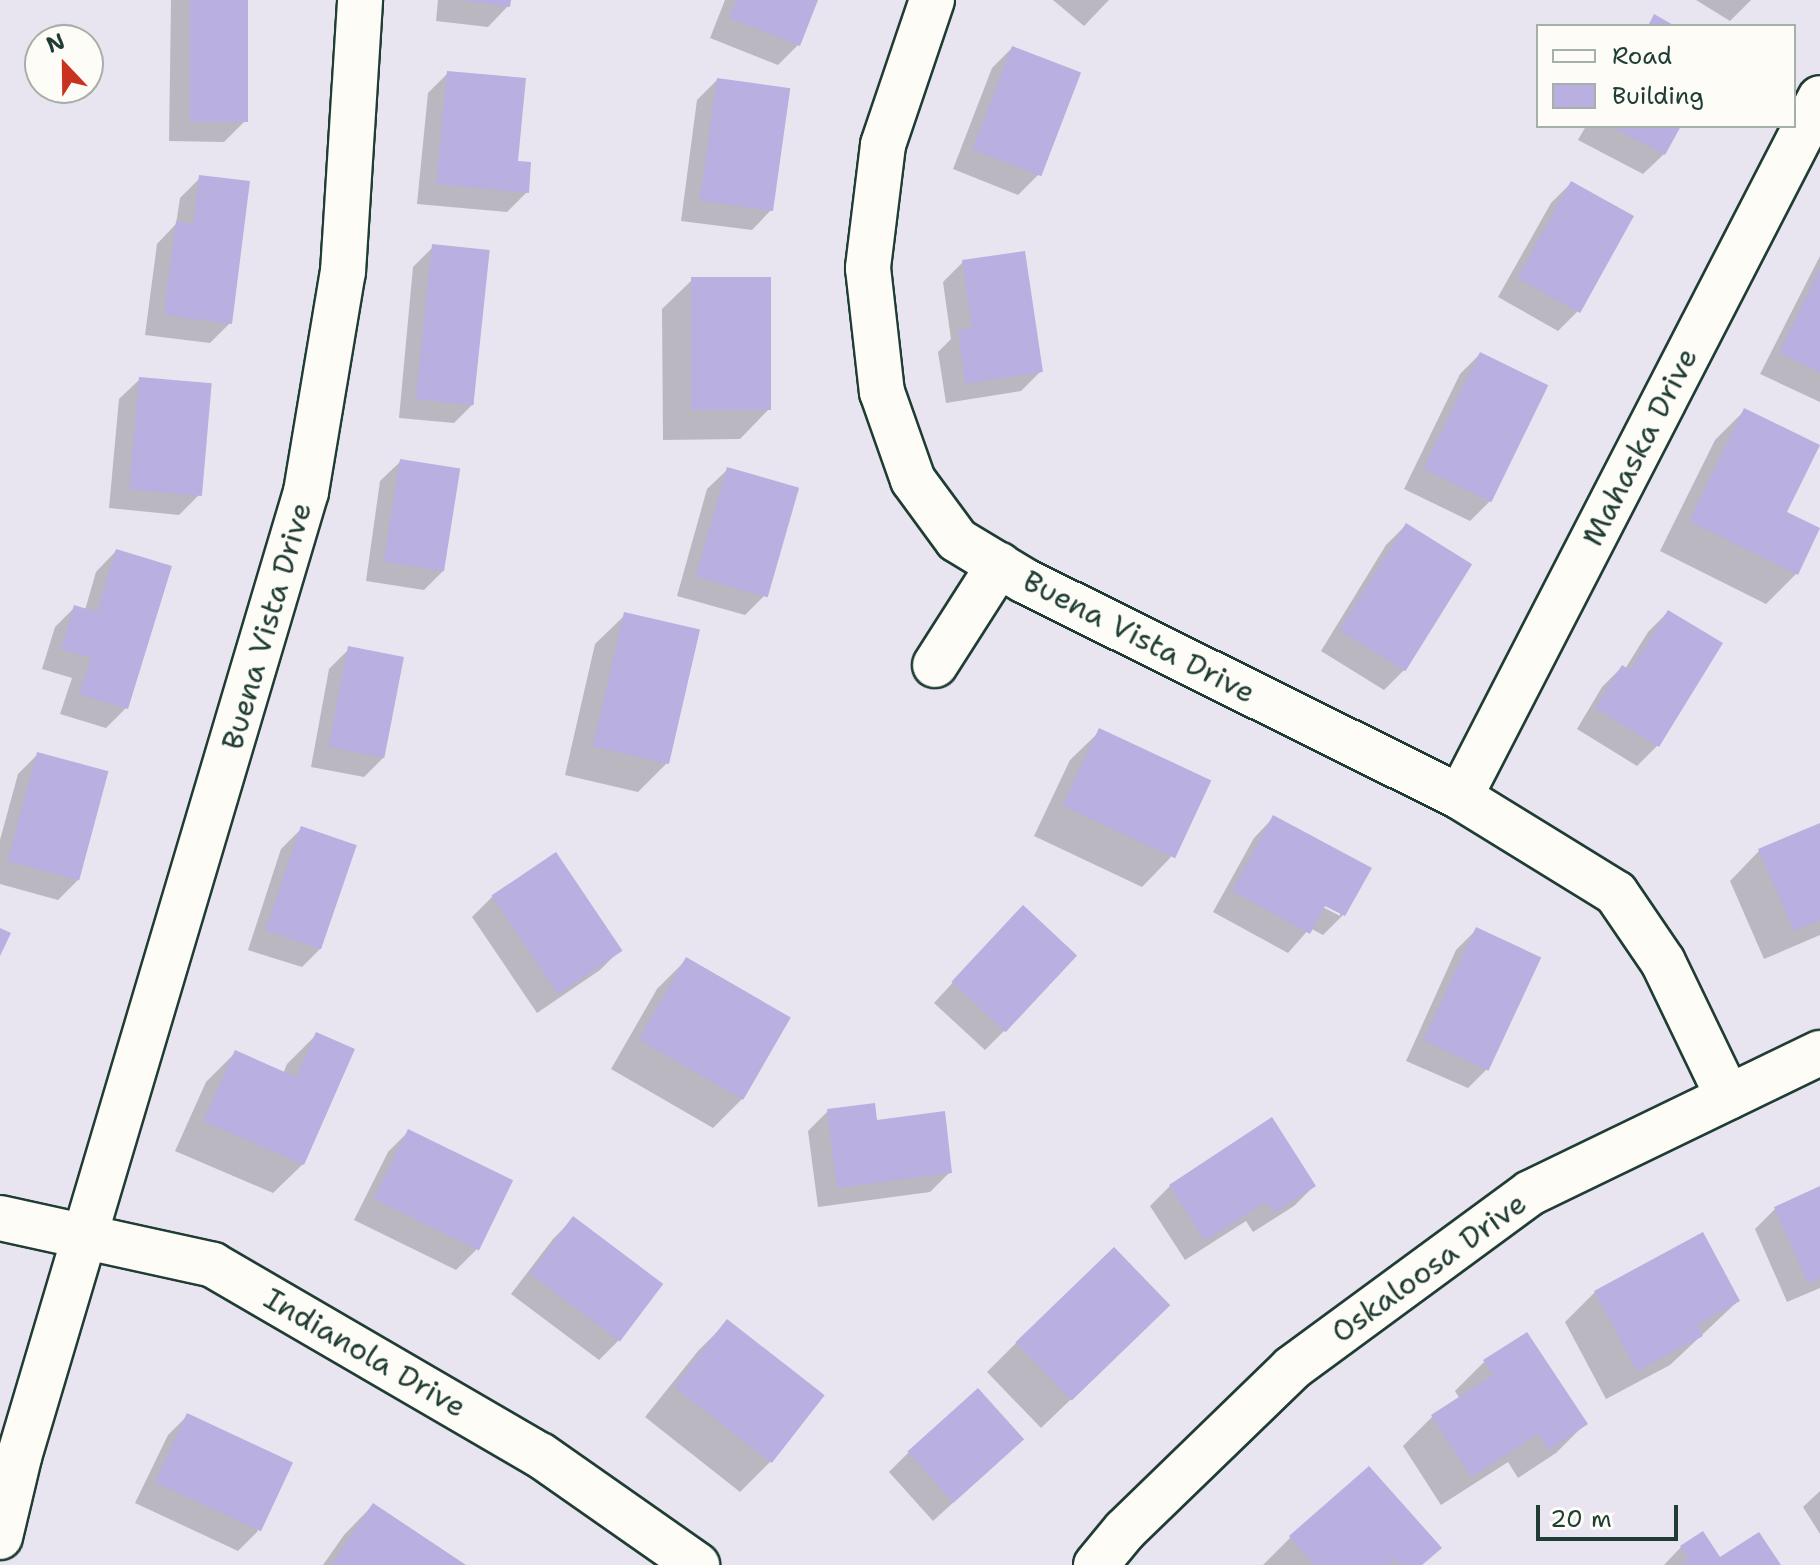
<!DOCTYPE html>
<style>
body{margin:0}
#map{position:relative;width:1820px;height:1565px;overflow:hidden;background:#e9e5f0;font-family:"Shantell Sans",sans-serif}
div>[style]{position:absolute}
.shadow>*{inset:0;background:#0003}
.building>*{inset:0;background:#b9afe0;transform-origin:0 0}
.roads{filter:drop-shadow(2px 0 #1f3d34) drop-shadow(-2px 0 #1f3d34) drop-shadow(0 2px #1f3d34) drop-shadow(0 -2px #1f3d34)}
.minor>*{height:44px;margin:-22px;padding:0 22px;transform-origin:22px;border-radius:22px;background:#fdfcf7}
.tertiary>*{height:44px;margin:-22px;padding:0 22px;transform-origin:22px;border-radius:22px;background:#fdfcf7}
span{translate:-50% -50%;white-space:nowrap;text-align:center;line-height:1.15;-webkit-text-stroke:6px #fdfcf7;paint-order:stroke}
.street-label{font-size:30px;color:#1f3d34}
.legend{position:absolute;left:1536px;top:24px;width:260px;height:104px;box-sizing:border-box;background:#fdfcf7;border:2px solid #a4b0a9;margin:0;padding:10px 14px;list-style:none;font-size:24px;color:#1f3d34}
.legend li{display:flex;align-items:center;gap:16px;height:40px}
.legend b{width:40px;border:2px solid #a4b0a9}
.north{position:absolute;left:24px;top:24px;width:80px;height:80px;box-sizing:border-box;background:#fdfcf7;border:2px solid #a4b0a9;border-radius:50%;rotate:338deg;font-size:22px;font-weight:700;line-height:32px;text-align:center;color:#1f3d34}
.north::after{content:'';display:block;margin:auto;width:28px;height:36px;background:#c8321e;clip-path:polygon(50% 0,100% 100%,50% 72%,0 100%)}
.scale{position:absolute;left:1536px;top:1505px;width:142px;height:36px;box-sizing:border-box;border:4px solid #1f3d34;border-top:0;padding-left:10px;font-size:24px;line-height:28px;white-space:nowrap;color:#1f3d34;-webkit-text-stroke:6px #fdfcf7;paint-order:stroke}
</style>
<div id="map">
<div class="shadow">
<i style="clip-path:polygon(171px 0,246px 0,244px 122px,224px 142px,169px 141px)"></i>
<i style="clip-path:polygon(438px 0,509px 0,508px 6px,488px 27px,436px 21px)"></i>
<i style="clip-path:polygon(725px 0,816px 0,798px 45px,778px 65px,710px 38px)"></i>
<i style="clip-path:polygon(1053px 0,1109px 0,1084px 26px)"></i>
<i style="clip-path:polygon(1696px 0,1751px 0,1730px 21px)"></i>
<i style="clip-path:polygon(1012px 48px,1038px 175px,1018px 195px,953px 169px,992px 68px)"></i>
<i style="clip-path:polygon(448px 73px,516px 163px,527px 192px,507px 212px,417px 204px,428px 93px)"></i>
<i style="clip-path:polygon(717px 80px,772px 209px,752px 230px,681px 221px,697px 100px)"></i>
<i style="clip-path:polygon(1586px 126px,1679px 126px,1664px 154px,1643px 174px,1578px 140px)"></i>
<i style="clip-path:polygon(200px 178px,230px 323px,210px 343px,145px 335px,157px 244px,176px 224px,180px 198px)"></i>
<i style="clip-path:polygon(1571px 183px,1631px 217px,1578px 311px,1558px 331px,1498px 297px,1551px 203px)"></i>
<i style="clip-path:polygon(433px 247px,474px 403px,454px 423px,399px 418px,413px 267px)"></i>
<i style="clip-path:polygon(1820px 256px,1820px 402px,1760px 374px)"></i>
<i style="clip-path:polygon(963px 262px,1041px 371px,1021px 391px,946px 403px,938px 352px,951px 339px,943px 282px)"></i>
<i style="clip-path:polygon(692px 280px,769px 409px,740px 439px,663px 440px,662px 309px)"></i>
<i style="clip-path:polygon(1480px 354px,1546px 386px,1490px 501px,1470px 521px,1404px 489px,1460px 374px)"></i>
<i style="clip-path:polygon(140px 379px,199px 495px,179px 515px,109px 508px,119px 399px)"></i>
<i style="clip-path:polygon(1744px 411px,1796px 574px,1766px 604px,1660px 551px,1715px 440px)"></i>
<i style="clip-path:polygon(401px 461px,444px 570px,424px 590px,366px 581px,380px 481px)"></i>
<i style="clip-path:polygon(728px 469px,765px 595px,745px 615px,677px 596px,707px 489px)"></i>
<i style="clip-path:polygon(1406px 525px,1404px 670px,1384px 690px,1321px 651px,1386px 545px)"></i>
<i style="clip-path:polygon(116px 551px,126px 708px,106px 728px,60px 714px,72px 678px,42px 669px,55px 627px,75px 607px,85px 610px,96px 572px)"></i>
<i style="clip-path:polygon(1668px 612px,1657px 746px,1637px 766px,1577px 729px,1602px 687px,1622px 667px,1625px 669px,1648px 632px)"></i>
<i style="clip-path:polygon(625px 615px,668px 762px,638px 792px,565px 775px,595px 644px)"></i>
<i style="clip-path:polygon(349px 649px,384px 757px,364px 777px,311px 767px,329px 669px)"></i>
<i style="clip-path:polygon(1100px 731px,1171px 857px,1142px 887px,1034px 836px,1070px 760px)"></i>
<i style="clip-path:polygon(38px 754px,78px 880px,58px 900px,0 884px,0 840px,18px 774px)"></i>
<i style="clip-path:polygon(evenodd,1274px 817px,1343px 915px,1323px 935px,1310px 928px,1288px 953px,1213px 912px,1254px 838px,1274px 817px,1317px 899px,1340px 911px,1340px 916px,1315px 903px,1317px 899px)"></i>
<i style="clip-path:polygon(1820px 825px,1820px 935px,1764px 959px,1730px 881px,1759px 851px)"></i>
<i style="clip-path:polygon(301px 829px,322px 947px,302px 967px,248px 950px,281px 849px)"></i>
<i style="clip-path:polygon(492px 897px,620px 950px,600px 970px,537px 1013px,472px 917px)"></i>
<i style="clip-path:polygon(1003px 928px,1005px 1030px,985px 1050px,934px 1003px)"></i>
<i style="clip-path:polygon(1476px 930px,1488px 1068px,1468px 1088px,1406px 1061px,1456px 950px)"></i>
<i style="clip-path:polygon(686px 960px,788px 1018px,743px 1098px,713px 1128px,611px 1069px,657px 989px)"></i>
<i style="clip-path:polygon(317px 1034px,303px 1164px,273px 1193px,175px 1151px,206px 1082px,235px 1053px,283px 1074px,287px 1064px)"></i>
<i style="clip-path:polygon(828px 1111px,875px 1122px,950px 1172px,930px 1192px,818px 1207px,808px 1131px)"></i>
<i style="clip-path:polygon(1271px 1120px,1314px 1186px,1294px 1206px,1253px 1232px,1246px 1221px,1185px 1260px,1150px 1206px,1170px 1186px)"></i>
<i style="clip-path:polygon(408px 1132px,510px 1181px,476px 1250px,456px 1270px,354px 1220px,388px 1152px)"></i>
<i style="clip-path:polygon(1820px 1189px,1820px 1288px,1787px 1302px,1755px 1229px,1775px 1209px)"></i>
<i style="clip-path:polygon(573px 1219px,619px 1340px,599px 1360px,511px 1294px,553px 1239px)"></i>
<i style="clip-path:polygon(1702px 1235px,1738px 1301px,1670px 1365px,1606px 1399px,1565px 1322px,1595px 1292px)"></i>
<i style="clip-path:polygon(728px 1321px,770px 1462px,740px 1492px,645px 1417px,698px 1351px)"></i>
<i style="clip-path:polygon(1138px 1335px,1041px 1428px,987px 1372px,1017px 1342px)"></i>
<i style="clip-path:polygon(1484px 1362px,1585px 1424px,1556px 1453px,1518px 1478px,1508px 1462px,1441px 1505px,1403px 1446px,1432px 1417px,1460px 1399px,1455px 1391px)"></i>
<i style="clip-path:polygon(188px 1415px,258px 1531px,238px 1551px,135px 1503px,168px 1435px)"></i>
<i style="clip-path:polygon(909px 1452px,1001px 1459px,933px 1521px,889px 1472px)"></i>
<i style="clip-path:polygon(1369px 1468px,1422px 1565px,1263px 1565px,1290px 1538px)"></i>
<i style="clip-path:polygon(1820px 1491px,1820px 1534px,1803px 1507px)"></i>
<i style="clip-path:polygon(373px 1505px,462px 1565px,323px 1565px,344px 1535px)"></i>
<i style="clip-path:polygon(1681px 1547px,1720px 1560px,1779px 1565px,1664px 1565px)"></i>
</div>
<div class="building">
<i style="left:190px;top:0;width:58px;height:122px"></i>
<i style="clip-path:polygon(459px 0,511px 0,510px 7px)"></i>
<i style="clip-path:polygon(736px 0,818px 0,800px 46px,729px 18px)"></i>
<i style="clip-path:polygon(1654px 14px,1675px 26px,1648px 26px)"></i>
<i style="left:1012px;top:46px;width:74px;height:111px;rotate:21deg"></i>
<i style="clip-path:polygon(447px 71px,526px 78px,518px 161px,531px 162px,529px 193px,436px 184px)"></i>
<i style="left:717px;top:78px;width:74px;height:124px;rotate:8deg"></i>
<i style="clip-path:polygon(1610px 126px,1681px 126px,1665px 155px)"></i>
<i style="clip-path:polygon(199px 175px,250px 181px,232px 324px,164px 315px,176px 221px,193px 224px)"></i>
<i style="left:1571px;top:181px;width:72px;height:111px;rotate:29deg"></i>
<i style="left:432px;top:244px;width:58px;height:156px;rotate:6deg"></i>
<i style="clip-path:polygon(1025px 251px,1043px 372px,965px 384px,958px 330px,972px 328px,962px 260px)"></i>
<i style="clip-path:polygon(1820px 268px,1820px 373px,1779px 353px)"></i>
<i style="left:771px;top:277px;width:133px;height:80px;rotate:90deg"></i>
<i style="left:1480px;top:352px;width:76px;height:130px;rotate:26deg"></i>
<i style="left:139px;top:377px;width:73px;height:113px;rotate:5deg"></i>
<i style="clip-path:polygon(1744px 408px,1820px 445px,1787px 512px,1820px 528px,1798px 575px,1689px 521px)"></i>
<i style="left:400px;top:459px;width:61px;height:104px;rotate:9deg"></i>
<i style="left:727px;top:467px;width:75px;height:114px;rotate:16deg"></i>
<i style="left:1406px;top:523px;width:78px;height:126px;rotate:32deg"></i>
<i style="clip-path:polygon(116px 549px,172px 566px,128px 709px,79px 694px,91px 658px,61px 649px,74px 605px,97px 612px)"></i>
<i style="clip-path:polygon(1668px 610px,1723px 643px,1659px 747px,1595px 708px,1622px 665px,1630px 670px)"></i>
<i style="left:624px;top:612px;width:78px;height:138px;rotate:13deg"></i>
<i style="left:348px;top:646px;width:57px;height:103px;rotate:11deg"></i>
<i style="left:1099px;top:728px;width:124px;height:86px;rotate:25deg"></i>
<i style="left:37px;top:752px;width:74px;height:113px;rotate:15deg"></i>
<i style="clip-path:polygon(1273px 815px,1372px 868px,1345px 916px,1325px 906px,1310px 934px,1232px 891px)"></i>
<i style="clip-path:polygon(1820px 823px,1820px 920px,1794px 931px,1758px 849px)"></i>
<i style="left:301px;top:826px;width:59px;height:110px;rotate:19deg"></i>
<i style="left:556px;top:852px;width:119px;height:78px;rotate:56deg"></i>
<i style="left:1023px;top:905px;width:74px;height:105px;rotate:43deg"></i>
<i style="left:1476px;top:927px;width:72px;height:125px;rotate:25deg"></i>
<i style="clip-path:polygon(0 928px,11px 933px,0 956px)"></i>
<i style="left:686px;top:957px;width:121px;height:95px;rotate:30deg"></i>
<i style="clip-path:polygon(316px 1032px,355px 1049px,304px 1165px,203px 1121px,235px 1050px,296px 1077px)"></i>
<i style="clip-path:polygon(875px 1103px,877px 1120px,945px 1111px,952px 1173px,837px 1188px,827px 1109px)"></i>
<i style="clip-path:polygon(1272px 1117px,1316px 1186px,1274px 1213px,1266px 1202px,1205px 1241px,1169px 1185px)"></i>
<i style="left:408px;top:1129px;width:117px;height:78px;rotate:26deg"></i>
<i style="clip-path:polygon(1820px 1186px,1820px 1278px,1808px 1283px,1774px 1207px)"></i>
<i style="left:573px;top:1216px;width:113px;height:72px;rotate:37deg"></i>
<i style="clip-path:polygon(1703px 1232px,1740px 1301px,1697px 1325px,1703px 1336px,1637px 1371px,1594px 1291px)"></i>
<i style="left:1114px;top:1247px;width:81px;height:137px;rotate:46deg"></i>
<i style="left:727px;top:1319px;width:124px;height:86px;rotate:38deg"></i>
<i style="clip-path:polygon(1527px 1332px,1588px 1424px,1549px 1450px,1538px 1434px,1471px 1477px,1431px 1415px,1493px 1375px,1483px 1360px)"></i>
<i style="left:978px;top:1388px;width:69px;height:95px;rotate:48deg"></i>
<i style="left:187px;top:1413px;width:117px;height:76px;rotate:25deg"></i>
<i style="clip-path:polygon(1369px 1466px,1442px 1548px,1422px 1565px,1400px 1565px,1395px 1559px,1388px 1565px,1314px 1565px,1289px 1536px)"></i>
<i style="clip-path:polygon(373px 1503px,466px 1565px,331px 1565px)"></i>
<i style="clip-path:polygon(1703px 1531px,1720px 1557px,1759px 1532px,1781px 1565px,1680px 1565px,1689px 1559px,1680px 1546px)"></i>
</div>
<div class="roads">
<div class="minor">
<i style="left:932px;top:0;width:153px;rotate:108.7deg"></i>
<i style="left:883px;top:145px;width:124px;rotate:97deg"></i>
<i style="left:868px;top:268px;width:125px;rotate:83.6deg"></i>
<i style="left:882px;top:392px;width:93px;rotate:70.6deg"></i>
<i style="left:913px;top:480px;width:74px;rotate:53.7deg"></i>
<i style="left:957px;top:540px;width:79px;rotate:31.1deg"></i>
<i style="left:1025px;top:581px;width:486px;rotate:26.4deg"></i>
<i style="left:1460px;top:797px;width:183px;rotate:31.6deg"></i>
<i style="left:1616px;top:893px;width:83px;rotate:55.7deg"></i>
<i style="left:1663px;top:962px;width:150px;rotate:64.3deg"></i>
<i style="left:935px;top:665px;width:119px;rotate:-57.4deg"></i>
<i style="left:1460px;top:797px;width:786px;rotate:-62.75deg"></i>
<i style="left:0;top:1537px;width:82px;rotate:-76.6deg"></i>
<i style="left:19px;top:1457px;width:1007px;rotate:-73.44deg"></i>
<i style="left:306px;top:492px;width:223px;rotate:-80.5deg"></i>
<i style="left:343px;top:272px;width:273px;rotate:-86.4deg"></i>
<i style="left:1096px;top:1565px;width:45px;rotate:-50.4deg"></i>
<i style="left:1125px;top:1530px;width:233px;rotate:-44.1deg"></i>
<i style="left:1292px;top:1368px;width:295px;rotate:-36.3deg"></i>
<i style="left:1530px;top:1193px;width:322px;rotate:-25.8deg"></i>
</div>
<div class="tertiary">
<i style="left:0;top:1218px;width:218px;rotate:12.4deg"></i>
<i style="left:213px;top:1265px;width:378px;rotate:30.2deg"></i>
<i style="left:540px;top:1455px;width:192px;rotate:35deg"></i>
</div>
</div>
<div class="street-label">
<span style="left:1640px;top:447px;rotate:-63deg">Mahaska Drive</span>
<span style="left:267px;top:626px;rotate:-74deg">Buena Vista Drive</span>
<span style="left:1139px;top:637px;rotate:27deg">Buena Vista Drive</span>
<span style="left:1429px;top:1268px;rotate:-36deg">Oskaloosa Drive</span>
<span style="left:365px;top:1353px;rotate:30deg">Indianola Drive</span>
</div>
<ul class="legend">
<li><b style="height:10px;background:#fdfcf7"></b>Road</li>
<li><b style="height:22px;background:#b9afe0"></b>Building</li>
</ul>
<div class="north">N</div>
<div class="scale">20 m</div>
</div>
